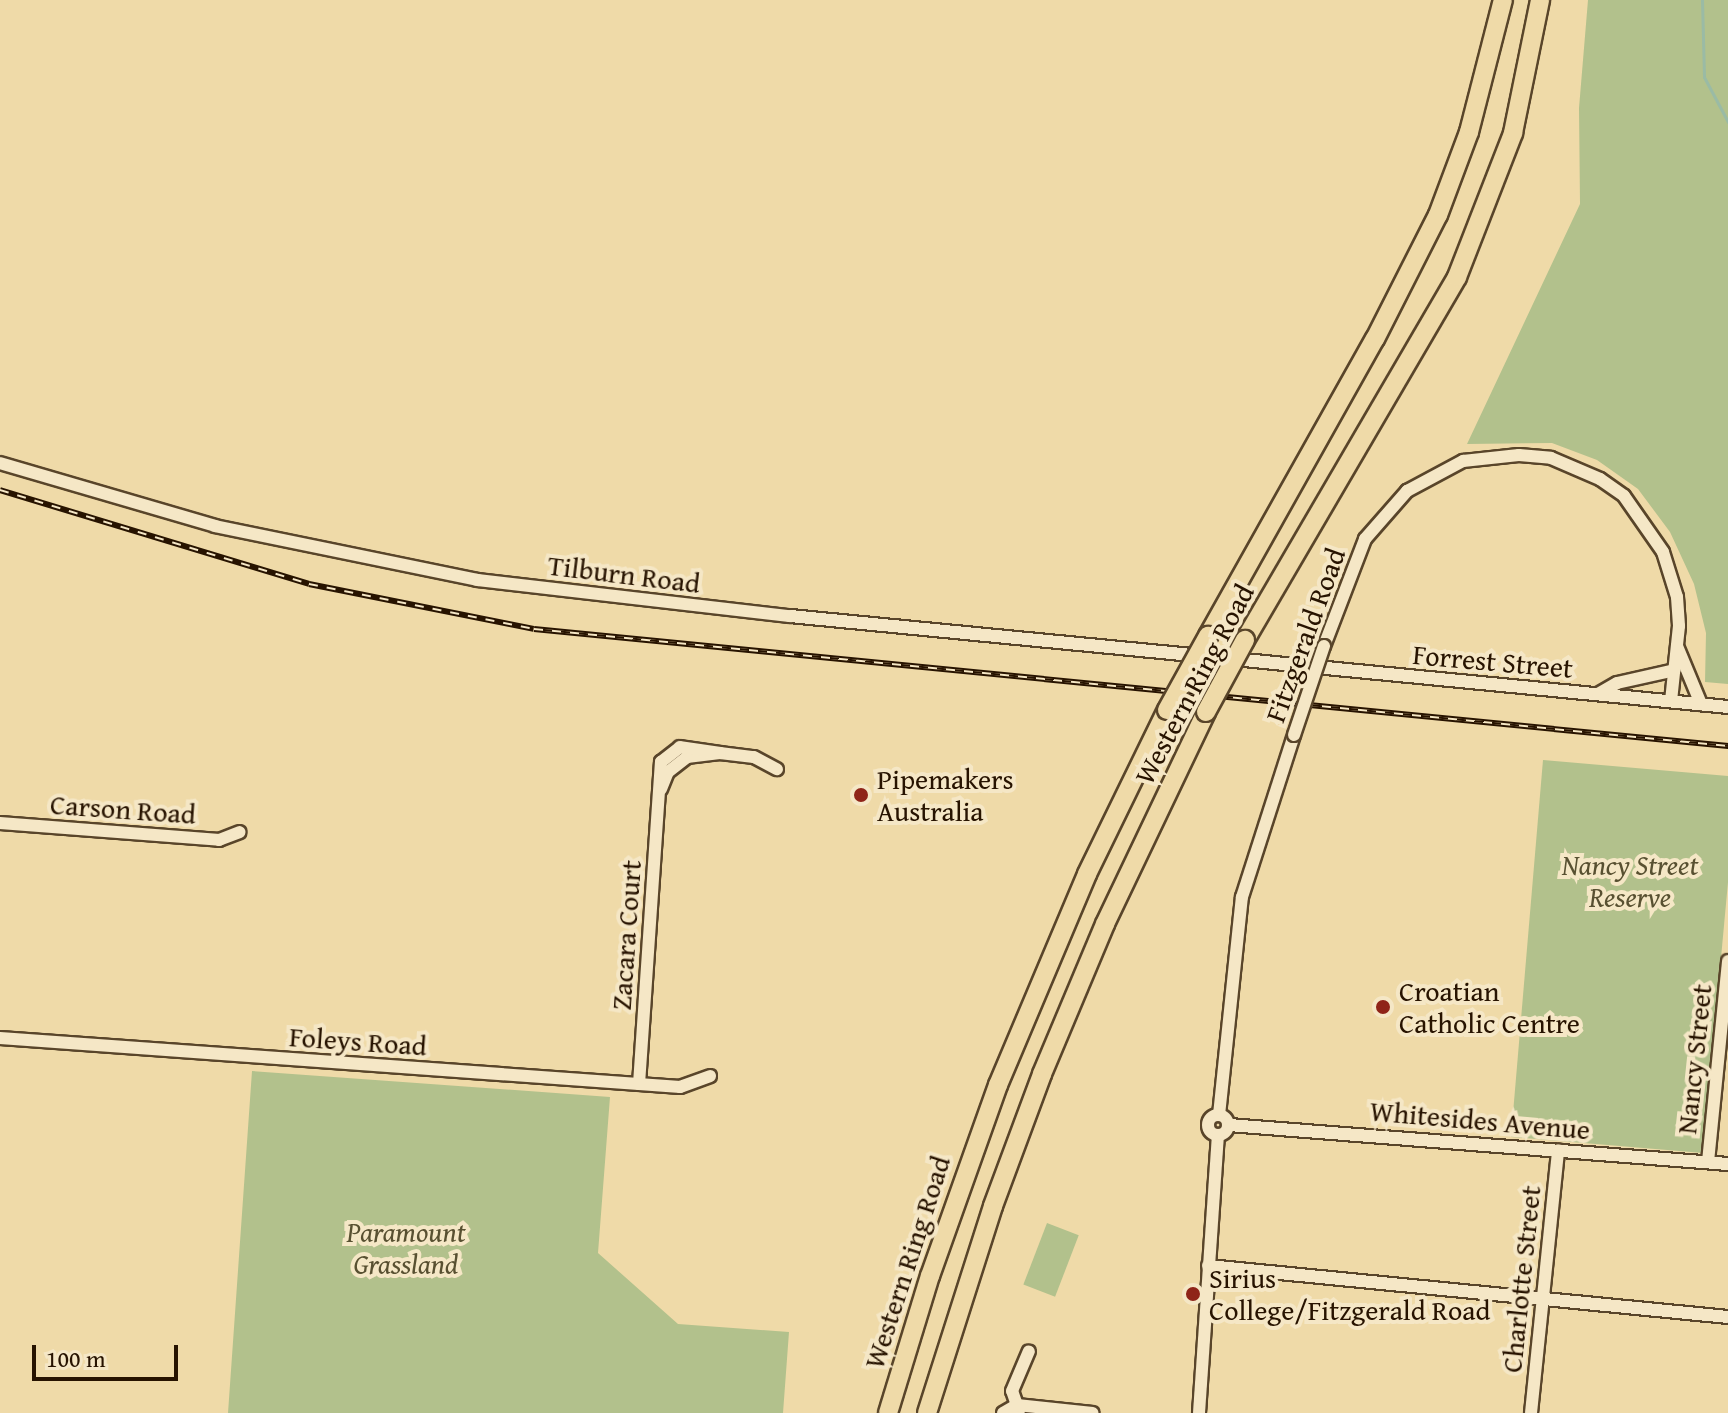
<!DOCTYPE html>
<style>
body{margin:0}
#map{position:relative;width:1728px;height:1413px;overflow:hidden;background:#efdaa8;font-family:"Gentium Book Plus",serif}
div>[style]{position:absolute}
.green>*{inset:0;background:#b2c18c;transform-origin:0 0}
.stream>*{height:3px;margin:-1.5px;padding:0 1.5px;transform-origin:1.5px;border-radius:1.5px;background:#9abba5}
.roads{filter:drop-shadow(2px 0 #59452a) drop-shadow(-2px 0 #59452a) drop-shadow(0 2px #59452a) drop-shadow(0 -2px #59452a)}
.minor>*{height:12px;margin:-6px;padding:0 6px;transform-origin:6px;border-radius:6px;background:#f5e7c6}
.minor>.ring{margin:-6px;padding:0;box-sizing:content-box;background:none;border:12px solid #f5e7c6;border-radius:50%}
.highway>*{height:18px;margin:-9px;padding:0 9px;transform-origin:9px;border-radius:9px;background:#efdaa8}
.rail>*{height:6px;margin-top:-3px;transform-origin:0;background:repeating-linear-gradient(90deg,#f5e7c6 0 9px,#271300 0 18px);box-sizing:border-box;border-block:2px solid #271300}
.bridges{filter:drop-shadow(2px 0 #59452a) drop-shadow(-2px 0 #59452a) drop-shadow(0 2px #59452a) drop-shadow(0 -2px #59452a)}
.minor-bridge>*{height:12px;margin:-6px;padding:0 6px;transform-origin:6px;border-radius:6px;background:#f5e7c6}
.highway-bridge>*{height:18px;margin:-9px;padding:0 9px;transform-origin:9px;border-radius:9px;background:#efdaa8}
.dots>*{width:22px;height:22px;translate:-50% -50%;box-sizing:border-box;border:4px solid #f5e7c6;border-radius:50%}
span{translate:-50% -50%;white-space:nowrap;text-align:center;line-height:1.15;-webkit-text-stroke:8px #f5e7c6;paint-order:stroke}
.street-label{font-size:28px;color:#271300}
.poi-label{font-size:28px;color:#271300}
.left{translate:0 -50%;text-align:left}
.park-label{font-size:28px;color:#585031;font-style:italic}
.scale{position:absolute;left:32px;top:1345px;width:146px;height:36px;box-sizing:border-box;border:4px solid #271300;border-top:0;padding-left:10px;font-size:24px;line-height:28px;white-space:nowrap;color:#271300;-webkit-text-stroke:6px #f5e7c6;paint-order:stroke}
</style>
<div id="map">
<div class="green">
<i style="clip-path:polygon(1588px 0,1728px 0,1728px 684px,1705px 682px,1706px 633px,1694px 584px,1670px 532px,1638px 489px,1597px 460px,1552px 443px,1467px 444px,1580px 204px,1579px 108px)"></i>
<i style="clip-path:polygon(1543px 760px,1728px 776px,1728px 882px,1703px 1153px,1511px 1137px)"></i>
<i style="clip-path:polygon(252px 1071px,610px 1097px,598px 1253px,678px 1324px,789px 1332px,783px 1413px,228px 1413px)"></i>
<i style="left:1047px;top:1223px;width:34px;height:66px;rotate:21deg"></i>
</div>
<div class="stream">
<i style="left:1702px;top:0;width:77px;rotate:88.5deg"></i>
<i style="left:1704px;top:77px;width:51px;rotate:61.9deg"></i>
</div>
<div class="roads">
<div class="minor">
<i style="left:0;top:463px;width:224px;rotate:16.3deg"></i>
<i style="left:215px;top:526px;width:268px;rotate:11.6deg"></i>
<i style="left:477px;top:580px;width:315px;rotate:6.6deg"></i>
<i style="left:790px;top:616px;width:942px;rotate:5.54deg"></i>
<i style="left:1324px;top:646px;width:115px;rotate:-69deg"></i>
<i style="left:1365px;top:539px;width:64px;rotate:-48.8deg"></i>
<i style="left:1407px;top:491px;width:64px;rotate:-28.2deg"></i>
<i style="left:1463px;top:461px;width:56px;rotate:-6.1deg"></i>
<i style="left:1519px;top:455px;width:32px;rotate:5deg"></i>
<i style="left:1551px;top:458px;width:53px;rotate:23.2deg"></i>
<i style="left:1600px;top:479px;width:29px;rotate:35deg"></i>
<i style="left:1624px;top:496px;width:68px;rotate:55.1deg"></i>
<i style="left:1663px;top:552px;width:47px;rotate:72.7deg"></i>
<i style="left:1677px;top:597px;width:29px;rotate:86deg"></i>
<i style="left:1679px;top:626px;width:75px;rotate:96.1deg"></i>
<i style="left:1677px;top:646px;width:63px;rotate:67.5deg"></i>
<i style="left:1598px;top:694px;width:22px;rotate:-30deg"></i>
<i style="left:1617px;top:683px;width:59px;rotate:-12.6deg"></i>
<i style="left:661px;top:789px;width:18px;rotate:-68deg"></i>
<i style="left:668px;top:772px;width:24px;rotate:-38deg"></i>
<i style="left:687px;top:757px;width:33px;rotate:-7deg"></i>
<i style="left:720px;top:753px;width:34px;rotate:7deg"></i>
<i style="left:754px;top:757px;width:26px;rotate:28deg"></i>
<i style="left:0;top:823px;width:220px;rotate:4.4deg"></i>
<i style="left:219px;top:840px;width:22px;rotate:-21deg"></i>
<i style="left:0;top:1038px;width:682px;rotate:4.12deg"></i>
<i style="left:680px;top:1087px;width:32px;rotate:-20deg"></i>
<i style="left:639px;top:1084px;width:323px;rotate:-86.1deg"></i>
<i style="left:661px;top:762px;width:24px;rotate:-38deg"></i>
<i style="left:680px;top:747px;width:40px;rotate:8.5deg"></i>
<i class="ring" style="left:1208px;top:1115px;width:8px;height:8px"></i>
<i style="left:1219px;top:1115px;width:219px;rotate:-84deg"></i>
<i style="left:1242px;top:897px;width:170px;rotate:-72.2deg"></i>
<i style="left:1229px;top:1125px;width:501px;rotate:4.47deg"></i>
<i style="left:1708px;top:1162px;width:202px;rotate:-84.3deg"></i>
<i style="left:1208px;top:1266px;width:522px;rotate:5.6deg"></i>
<i style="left:1019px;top:1411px;width:21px;rotate:-109deg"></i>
<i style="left:1012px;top:1391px;width:43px;rotate:-67deg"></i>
<i style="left:1003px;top:1413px;width:16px;rotate:-30deg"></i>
<i style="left:1017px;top:1405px;width:76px;rotate:6deg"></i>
<i style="left:1199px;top:1413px;width:278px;rotate:-86.1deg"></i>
<i style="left:1531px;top:1413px;width:264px;rotate:-84.1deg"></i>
</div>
<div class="highway">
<i style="left:1208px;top:636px;width:341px;rotate:-60.7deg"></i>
<i style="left:1375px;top:339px;width:139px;rotate:-63.1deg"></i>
<i style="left:1438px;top:215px;width:89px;rotate:-69.5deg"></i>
<i style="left:1469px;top:132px;width:136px;rotate:-75.6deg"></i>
<i style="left:1245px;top:640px;width:420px;rotate:-59.7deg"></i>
<i style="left:1457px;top:277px;width:155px;rotate:-68.7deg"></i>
<i style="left:1513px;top:133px;width:136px;rotate:-78.5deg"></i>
<i style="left:888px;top:1413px;width:143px;rotate:-73deg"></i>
<i style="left:930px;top:1276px;width:203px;rotate:-70.4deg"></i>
<i style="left:998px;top:1085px;width:229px;rotate:-67.1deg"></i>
<i style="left:1087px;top:874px;width:182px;rotate:-64deg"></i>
<i style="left:927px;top:1413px;width:217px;rotate:-72.3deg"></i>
<i style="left:993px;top:1206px;width:141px;rotate:-69.6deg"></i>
<i style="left:1042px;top:1074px;width:163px;rotate:-67.2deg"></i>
<i style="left:1105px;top:924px;width:235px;rotate:-64.5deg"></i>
</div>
</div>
<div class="rail">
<i style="left:0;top:490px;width:323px;rotate:16.9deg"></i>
<i style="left:309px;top:584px;width:229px;rotate:11.3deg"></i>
<i style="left:534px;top:629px;width:1200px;rotate:5.6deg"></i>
</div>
<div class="bridges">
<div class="minor-bridge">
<i style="left:1294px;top:735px;width:94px;rotate:-71.4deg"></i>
</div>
<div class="highway-bridge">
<i style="left:1167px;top:710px;width:85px;rotate:-61deg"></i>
<i style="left:1206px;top:712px;width:82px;rotate:-61.6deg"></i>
</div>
</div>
<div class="dots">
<i style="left:861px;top:795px;background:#8f2418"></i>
<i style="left:1383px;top:1007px;background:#8f2418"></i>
<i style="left:1193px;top:1294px;background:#8f2418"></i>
</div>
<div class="street-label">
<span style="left:624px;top:574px;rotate:7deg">Tilburn Road</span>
<span style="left:1305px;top:635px;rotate:-70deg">Fitzgerald Road</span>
<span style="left:1493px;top:661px;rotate:5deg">Forrest Street</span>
<span style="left:1194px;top:684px;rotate:-62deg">Western Ring Road</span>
<span style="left:123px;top:809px;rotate:4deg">Carson Road</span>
<span style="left:626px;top:935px;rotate:-86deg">Zacara Court</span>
<span style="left:358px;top:1041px;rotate:4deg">Foleys Road</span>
<span style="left:1694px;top:1059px;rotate:-84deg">Nancy Street</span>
<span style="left:1480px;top:1120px;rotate:5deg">Whitesides Avenue</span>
<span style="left:907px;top:1262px;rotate:-72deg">Western Ring Road</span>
<span style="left:1521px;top:1279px;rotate:-84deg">Charlotte Street</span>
</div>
<div class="poi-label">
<span class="left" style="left:877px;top:795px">Pipemakers<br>Australia</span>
<span class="left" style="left:1399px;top:1007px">Croatian<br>Catholic Centre</span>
<span class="left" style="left:1209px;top:1294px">Sirius<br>College/Fitzgerald Road</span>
</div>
<div class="park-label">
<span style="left:1630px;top:881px">Nancy Street<br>Reserve</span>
<span style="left:406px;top:1248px">Paramount<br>Grassland</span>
</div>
<div class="scale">100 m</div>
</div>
